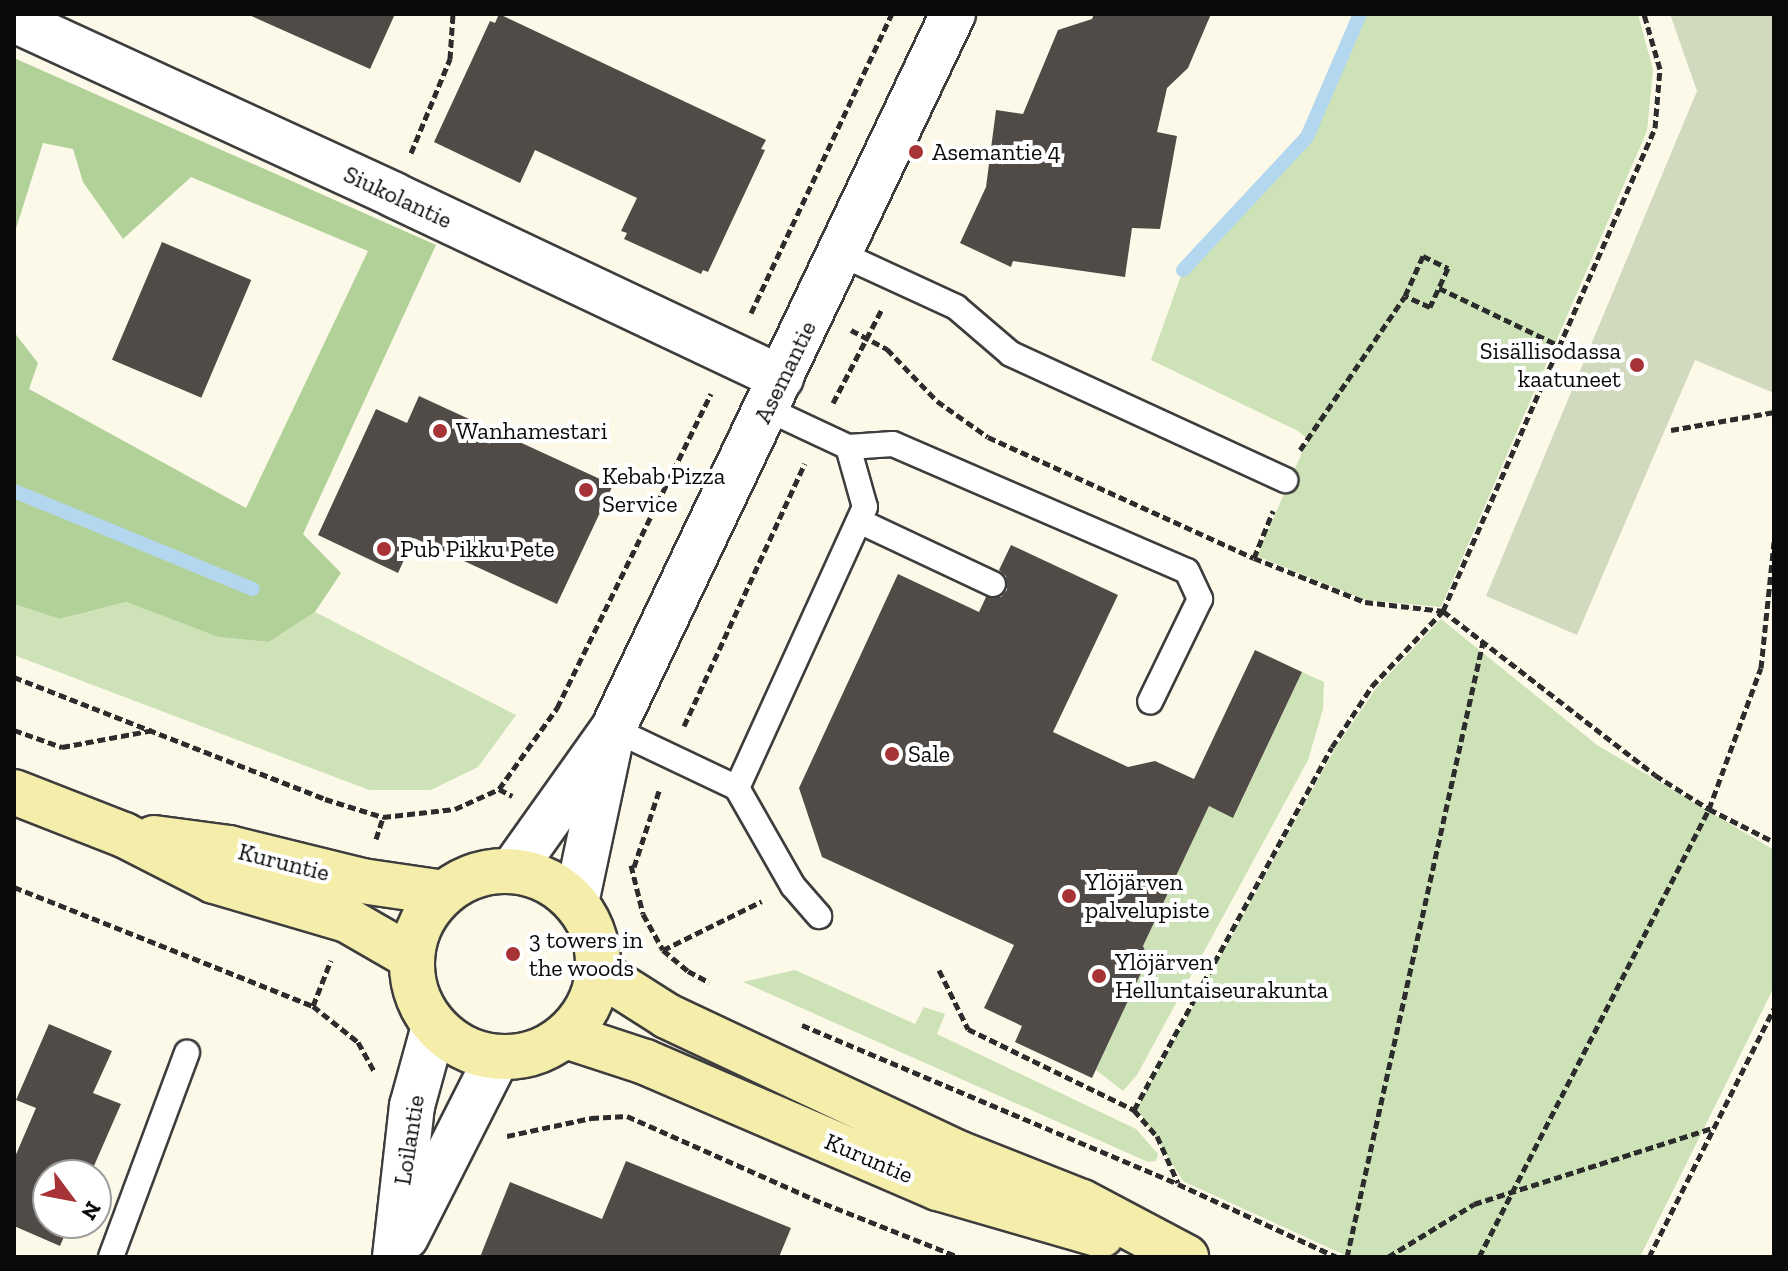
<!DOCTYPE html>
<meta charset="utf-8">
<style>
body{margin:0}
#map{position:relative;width:1788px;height:1271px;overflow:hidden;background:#fcf9e9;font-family:"Zilla Slab",serif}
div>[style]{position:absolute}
.green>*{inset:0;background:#cde2b7}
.forest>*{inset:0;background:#b1d198}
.cemetery>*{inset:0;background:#d1dabe}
.stream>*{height:14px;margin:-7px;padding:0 7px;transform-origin:7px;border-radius:7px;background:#b3d7ee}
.building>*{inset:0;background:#514b47;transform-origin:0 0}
.path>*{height:5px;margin-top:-2.5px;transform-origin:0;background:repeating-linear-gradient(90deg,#2c2c2c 0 8px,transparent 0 12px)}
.roads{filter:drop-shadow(2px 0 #3d3d3d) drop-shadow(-2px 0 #3d3d3d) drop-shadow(0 2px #3d3d3d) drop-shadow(0 -2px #3d3d3d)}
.service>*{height:24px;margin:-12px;padding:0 12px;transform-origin:12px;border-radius:12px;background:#fff}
.minor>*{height:44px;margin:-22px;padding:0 22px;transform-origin:22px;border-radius:22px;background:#fff}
.secondary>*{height:44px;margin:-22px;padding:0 22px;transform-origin:22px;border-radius:22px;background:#f5eeab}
.secondary>.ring{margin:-22px;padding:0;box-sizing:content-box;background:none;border:44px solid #f5eeab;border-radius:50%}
.dots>*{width:22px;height:22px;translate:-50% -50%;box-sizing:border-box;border:4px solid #fff;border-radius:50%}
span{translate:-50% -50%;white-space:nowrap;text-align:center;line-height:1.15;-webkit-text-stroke:8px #fff;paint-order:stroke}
.poi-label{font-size:24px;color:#0a0a0a}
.left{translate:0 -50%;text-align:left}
.right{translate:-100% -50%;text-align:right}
.street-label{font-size:24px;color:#0a0a0a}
.frame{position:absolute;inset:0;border:16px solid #0a0a0a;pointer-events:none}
.north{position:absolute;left:32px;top:1159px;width:80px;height:80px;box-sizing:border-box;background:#fff;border:2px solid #9d9d9d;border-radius:50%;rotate:122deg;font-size:22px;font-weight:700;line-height:32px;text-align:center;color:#0a0a0a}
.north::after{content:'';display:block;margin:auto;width:28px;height:36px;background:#a83337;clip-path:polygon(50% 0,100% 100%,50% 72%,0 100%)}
</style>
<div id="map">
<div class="green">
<i style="clip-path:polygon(1360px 14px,1638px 14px,1653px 70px,1647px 131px,1441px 607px,1366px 600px,1257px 556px,1308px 439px,1298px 431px,1151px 360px,1183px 270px,1307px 137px)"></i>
<i style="clip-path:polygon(126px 602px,218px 637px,269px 642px,315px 612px,516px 715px,478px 767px,431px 790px,369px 790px,14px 655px,14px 604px,61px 619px)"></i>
<i style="clip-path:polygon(1441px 619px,1597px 745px,1774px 850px,1774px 987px,1640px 1257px,1349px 1257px,1183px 1181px,1137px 1108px,1336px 747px,1377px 687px)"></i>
<i style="clip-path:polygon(1302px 672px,1324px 682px,1323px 709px,1308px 760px,1137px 1075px,1123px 1091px,1096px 1070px,1148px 958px,1143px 946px,1209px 806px,1234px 817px)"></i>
<i style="clip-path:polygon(795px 970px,915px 1024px,924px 1007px,945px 1014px,937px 1034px,1136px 1129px,1158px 1154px,1156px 1161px,1148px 1162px,743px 982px)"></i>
</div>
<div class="forest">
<i style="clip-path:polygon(14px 58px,436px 245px,303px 534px,341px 573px,315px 612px,269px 642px,218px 637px,126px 602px,60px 619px,14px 604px,14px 332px,38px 363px,29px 389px,246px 508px,368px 251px,191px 177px,123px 239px,83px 182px,73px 149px,43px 143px,14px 235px)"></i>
</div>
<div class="cemetery">
<i style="clip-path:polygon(1670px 14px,1774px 14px,1774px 393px,1695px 360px,1577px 635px,1486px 596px,1697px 91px)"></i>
</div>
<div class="stream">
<i style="left:1183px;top:270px;width:182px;rotate:-47deg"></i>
<i style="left:1307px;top:137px;width:134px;rotate:-66.7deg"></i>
<i style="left:14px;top:491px;width:258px;rotate:22.3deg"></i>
</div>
<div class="building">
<i style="clip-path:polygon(247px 14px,395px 14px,370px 69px)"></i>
<i style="clip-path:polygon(499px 14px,766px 140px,761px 149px,765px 150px,708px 272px,703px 270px,701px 274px,624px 239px,627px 233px,621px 231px,637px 198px,535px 150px,520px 183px,434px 142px,490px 21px,495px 23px)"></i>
<i style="clip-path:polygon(1094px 14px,1211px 14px,1188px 68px,1167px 88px,1157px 132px,1177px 136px,1160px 229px,1132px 228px,1125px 277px,1013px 261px,1011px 267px,960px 243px,986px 187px,996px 110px,1023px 114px,1058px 30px,1092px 19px)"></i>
<i style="left:162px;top:242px;width:97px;height:128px;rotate:23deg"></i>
<i style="clip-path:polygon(419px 396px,613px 485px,557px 604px,414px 538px,398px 573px,318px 535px,376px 409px,407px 423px)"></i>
<i style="clip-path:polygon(1011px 545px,1118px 595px,1053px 732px,1128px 767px,1155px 761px,1194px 779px,1255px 650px,1302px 672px,1233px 818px,1209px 806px,1143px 946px,1148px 958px,1092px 1078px,1015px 1042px,1022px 1026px,984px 1008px,1014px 945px,822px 857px,799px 788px,898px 574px,979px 612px,986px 597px,1001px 597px,1007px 590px,1006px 576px,999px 570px)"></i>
<i style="clip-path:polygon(49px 1024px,112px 1051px,93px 1093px,121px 1104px,90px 1175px,48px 1175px,48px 1223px,70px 1223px,60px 1246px,14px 1226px,14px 1159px,36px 1108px,16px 1100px)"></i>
<i style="clip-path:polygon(626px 1161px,791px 1228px,779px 1257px,480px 1257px,510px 1182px,602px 1219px)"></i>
</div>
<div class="path">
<i style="left:411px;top:153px;width:102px;rotate:-67.5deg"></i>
<i style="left:450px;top:59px;width:45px;rotate:-86.2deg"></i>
<i style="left:1423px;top:256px;width:28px;rotate:26deg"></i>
<i style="left:1448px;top:268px;width:43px;rotate:114.8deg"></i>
<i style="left:1430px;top:307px;width:27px;rotate:-156deg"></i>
<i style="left:1405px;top:296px;width:44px;rotate:-65.8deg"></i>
<i style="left:1439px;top:288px;width:134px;rotate:25.6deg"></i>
<i style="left:751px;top:313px;width:331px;rotate:-64.8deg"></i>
<i style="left:851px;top:330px;width:41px;rotate:27.8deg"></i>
<i style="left:887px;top:349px;width:72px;rotate:46.1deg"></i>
<i style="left:937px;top:401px;width:62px;rotate:35.2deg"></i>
<i style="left:988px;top:437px;width:292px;rotate:24.5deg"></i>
<i style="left:1254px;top:558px;width:119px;rotate:21.6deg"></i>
<i style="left:1365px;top:602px;width:79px;rotate:6.6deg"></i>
<i style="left:1443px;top:611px;width:268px;rotate:37.7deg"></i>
<i style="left:1655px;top:775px;width:64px;rotate:32.2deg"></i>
<i style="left:1709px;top:809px;width:73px;rotate:26.9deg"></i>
<i style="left:833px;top:403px;width:106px;rotate:-62.5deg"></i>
<i style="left:1671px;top:430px;width:105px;rotate:-9.9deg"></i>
<i style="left:1300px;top:450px;width:186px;rotate:-55.7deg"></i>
<i style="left:1254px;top:558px;width:51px;rotate:-68deg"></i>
<i style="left:14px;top:677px;width:334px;rotate:21.4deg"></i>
<i style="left:325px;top:799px;width:61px;rotate:17.2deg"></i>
<i style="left:383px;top:817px;width:72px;rotate:-6.3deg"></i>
<i style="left:455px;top:809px;width:48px;rotate:-24.4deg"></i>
<i style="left:499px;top:789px;width:15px;rotate:28deg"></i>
<i style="left:684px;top:726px;width:289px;rotate:-65.3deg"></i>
<i style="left:14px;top:730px;width:51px;rotate:19.5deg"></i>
<i style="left:62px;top:747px;width:94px;rotate:-10.5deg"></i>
<i style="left:499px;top:789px;width:100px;rotate:-54.4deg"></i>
<i style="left:557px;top:708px;width:350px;rotate:-63.9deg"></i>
<i style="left:376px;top:839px;width:23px;rotate:-72deg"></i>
<i style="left:631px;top:865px;width:50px;rotate:76.2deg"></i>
<i style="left:643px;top:914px;width:41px;rotate:60.9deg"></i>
<i style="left:663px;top:950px;width:33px;rotate:40deg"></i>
<i style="left:688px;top:971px;width:24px;rotate:28deg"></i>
<i style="left:634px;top:867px;width:83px;rotate:-71.8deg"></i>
<i style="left:14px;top:887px;width:322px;rotate:21.7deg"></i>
<i style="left:313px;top:1006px;width:58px;rotate:38.7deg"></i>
<i style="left:358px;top:1042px;width:35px;rotate:61deg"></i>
<i style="left:663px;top:950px;width:110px;rotate:-26.3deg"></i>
<i style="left:939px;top:970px;width:66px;rotate:63.8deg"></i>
<i style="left:968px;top:1029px;width:185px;rotate:26deg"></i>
<i style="left:1134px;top:1110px;width:35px;rotate:49deg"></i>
<i style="left:1157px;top:1136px;width:51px;rotate:65.9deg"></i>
<i style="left:313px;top:1006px;width:49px;rotate:-68.6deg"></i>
<i style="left:802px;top:1025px;width:408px;rotate:22.9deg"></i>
<i style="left:1178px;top:1184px;width:175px;rotate:24.7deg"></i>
<i style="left:1134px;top:1110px;width:413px;rotate:-61.4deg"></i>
<i style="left:1332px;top:747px;width:73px;rotate:-56.7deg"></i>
<i style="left:1372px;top:686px;width:103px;rotate:-46.6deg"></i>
<i style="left:1443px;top:611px;width:527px;rotate:-66.3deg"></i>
<i style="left:1655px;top:128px;width:59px;rotate:-85.2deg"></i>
<i style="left:1660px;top:69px;width:57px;rotate:-106.2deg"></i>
<i style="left:507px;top:1136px;width:86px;rotate:-12.1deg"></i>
<i style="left:591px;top:1118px;width:36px;rotate:-3deg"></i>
<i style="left:627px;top:1116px;width:204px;rotate:24deg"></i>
<i style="left:813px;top:1199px;width:157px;rotate:21.7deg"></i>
<i style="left:1347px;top:1257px;width:630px;rotate:-77.53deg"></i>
<i style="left:1388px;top:1257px;width:101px;rotate:-31.6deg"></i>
<i style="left:1474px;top:1204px;width:253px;rotate:-17.7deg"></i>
<i style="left:1479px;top:1257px;width:504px;rotate:-62.82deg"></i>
<i style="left:1709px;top:809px;width:150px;rotate:-69.8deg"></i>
<i style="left:1761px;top:668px;width:127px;rotate:-84.1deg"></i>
<i style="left:1649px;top:1257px;width:278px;rotate:-63.3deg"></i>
</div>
<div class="roads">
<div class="service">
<i style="left:841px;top:254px;width:127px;rotate:24.7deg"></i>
<i style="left:956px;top:307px;width:72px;rotate:40.5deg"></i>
<i style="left:1011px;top:354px;width:302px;rotate:24.7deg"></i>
<i style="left:767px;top:409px;width:89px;rotate:25.1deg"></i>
<i style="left:848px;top:447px;width:62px;rotate:74.2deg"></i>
<i style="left:865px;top:507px;width:309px;rotate:114.5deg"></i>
<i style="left:737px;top:788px;width:113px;rotate:60.3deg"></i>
<i style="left:793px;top:886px;width:40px;rotate:49deg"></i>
<i style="left:848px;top:447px;width:45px;rotate:-3.8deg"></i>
<i style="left:893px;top:444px;width:320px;rotate:23.4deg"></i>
<i style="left:1187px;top:571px;width:31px;rotate:65deg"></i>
<i style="left:1200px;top:599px;width:114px;rotate:115.9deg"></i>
<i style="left:859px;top:521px;width:148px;rotate:25.2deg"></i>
<i style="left:613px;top:729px;width:137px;rotate:25.4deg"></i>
<i style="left:111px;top:1257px;width:218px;rotate:-69.6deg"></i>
</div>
<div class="minor">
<i style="left:14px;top:20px;width:418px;rotate:24.7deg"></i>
<i style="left:394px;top:195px;width:428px;rotate:25.3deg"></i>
<i style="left:512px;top:871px;width:174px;rotate:-54.6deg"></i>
<i style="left:613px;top:729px;width:792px;rotate:-64.57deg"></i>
<i style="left:576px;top:903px;width:164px;rotate:-78deg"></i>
<i style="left:406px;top:1237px;width:201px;rotate:-63.1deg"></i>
<i style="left:395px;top:1257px;width:152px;rotate:-83.6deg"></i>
<i style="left:412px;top:1106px;width:83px;rotate:-74.6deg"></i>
</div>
<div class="secondary">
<i style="left:14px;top:792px;width:118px;rotate:21.4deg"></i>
<i style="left:124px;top:835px;width:101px;rotate:27.1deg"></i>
<i style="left:214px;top:881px;width:139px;rotate:16.3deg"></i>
<i style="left:347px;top:920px;width:74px;rotate:30deg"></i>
<i style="left:154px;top:838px;width:76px;rotate:7.6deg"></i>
<i style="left:229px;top:848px;width:137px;rotate:13.9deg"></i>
<i style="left:362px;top:881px;width:83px;rotate:8.3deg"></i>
<i class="ring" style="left:412px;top:871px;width:142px;height:142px"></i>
<i style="left:598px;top:972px;width:82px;rotate:32.5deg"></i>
<i style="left:667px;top:1016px;width:322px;rotate:25.2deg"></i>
<i style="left:958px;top:1153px;width:133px;rotate:21.6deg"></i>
<i style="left:1082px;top:1202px;width:118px;rotate:27.9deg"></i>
<i style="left:566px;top:1036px;width:83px;rotate:18.2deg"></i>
<i style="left:645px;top:1062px;width:319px;rotate:23.3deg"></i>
<i style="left:938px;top:1188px;width:170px;rotate:16.1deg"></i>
</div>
</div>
<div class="dots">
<i style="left:916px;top:152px;background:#a83337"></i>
<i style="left:1637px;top:365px;background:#a83337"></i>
<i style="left:440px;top:431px;background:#a83337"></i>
<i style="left:586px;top:490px;background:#a83337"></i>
<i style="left:384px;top:549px;background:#a83337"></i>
<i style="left:892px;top:754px;background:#a83337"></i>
<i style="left:1069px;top:896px;background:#a83337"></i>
<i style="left:513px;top:954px;background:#a83337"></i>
<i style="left:1099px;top:976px;background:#a83337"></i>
</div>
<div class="poi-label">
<span class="left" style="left:932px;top:152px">Asemantie 4</span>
<span class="right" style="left:1621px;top:365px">Sisällisodassa<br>kaatuneet</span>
<span class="left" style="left:456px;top:431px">Wanhamestari</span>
<span class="left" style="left:602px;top:490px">Kebab Pizza<br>Service</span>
<span class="left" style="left:400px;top:549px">Pub Pikku Pete</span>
<span class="left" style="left:908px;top:754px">Sale</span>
<span class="left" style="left:1085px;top:896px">Ylöjärven<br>palvelupiste</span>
<span class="left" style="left:529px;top:954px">3 towers in<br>the woods</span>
<span class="left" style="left:1115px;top:976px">Ylöjärven<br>Helluntaiseurakunta</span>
</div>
<div class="street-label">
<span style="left:398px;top:197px;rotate:25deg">Siukolantie</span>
<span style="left:785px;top:372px;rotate:-64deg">Asemantie</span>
<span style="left:284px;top:862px;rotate:14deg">Kuruntie</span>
<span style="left:409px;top:1140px;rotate:-81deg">Loilantie</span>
<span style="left:869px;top:1158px;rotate:23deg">Kuruntie</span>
</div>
<div class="frame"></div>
<div class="north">N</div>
</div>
